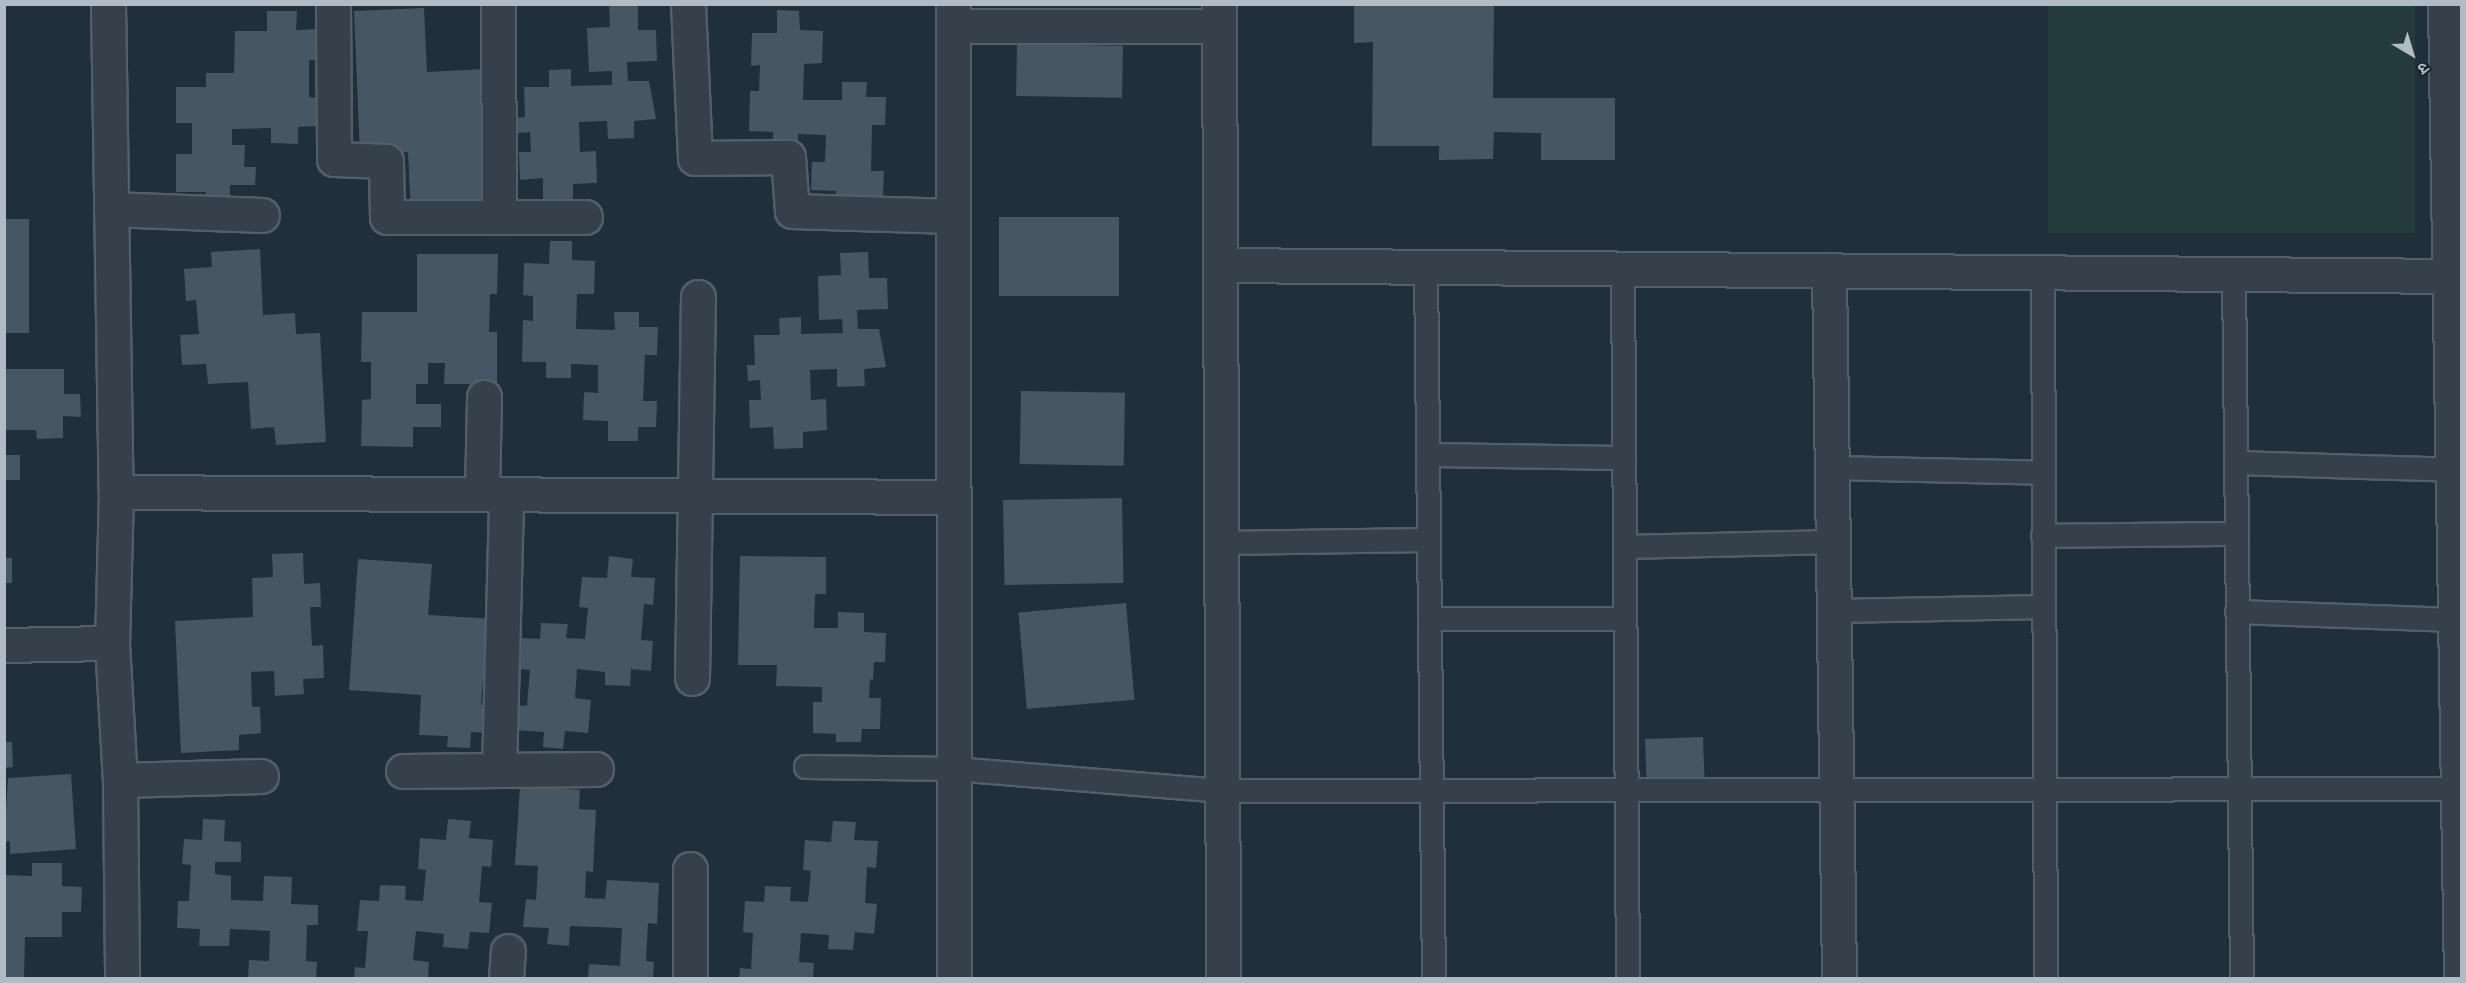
<!DOCTYPE html>
<meta charset="utf-8">
<style>
body{margin:0}
#map{position:relative;width:2466px;height:983px;overflow:hidden;background:#212f3a;font-family:Karla,"Noto Sans Devanagari",sans-serif}
div>[style]{position:absolute}
.green>*{inset:0;background:#233b3b;transform-origin:0 0}
.building>*{inset:0;background:#475663;transform-origin:0 0}
.roads{filter:drop-shadow(2px 0 #535e68) drop-shadow(-2px 0 #535e68) drop-shadow(0 2px #535e68) drop-shadow(0 -2px #535e68)}
.lane>*{height:22px;margin:-11px;padding:0 11px;transform-origin:11px;border-radius:11px;background:#35404a}
.street>*{height:33px;margin:-16.5px;padding:0 16.5px;transform-origin:16.5px;border-radius:16.5px;background:#35404a}
span{translate:-50% -50%;white-space:nowrap;text-align:center;line-height:1.15;-webkit-text-stroke:4.5px #1a252f;paint-order:stroke}
.frame{position:absolute;inset:0;border:6px solid #b0bbc6;pointer-events:none}
.north{position:absolute;left:2382px;top:24px;width:60px;height:60px;-webkit-text-stroke:4px #1a252f;paint-order:stroke;rotate:142deg;font-size:16px;font-weight:700;line-height:24px;text-align:center;color:#b0bbc6}
.north::after{content:'';display:block;margin:auto;width:21px;height:27px;background:#b0bbc6;clip-path:polygon(50% 0,100% 100%,50% 72%,0 100%)}
</style>
<div id="map">
<div class="green">
<i style="left:2048px;top:5px;width:367px;height:228px"></i>
</div>
<div class="building">
<i style="clip-path:polygon(638px 4px,638px 30px,656px 30px,657px 61px,627px 62px,628px 81px,649px 81px,656px 119px,634px 121px,634px 138px,608px 139px,607px 121px,579px 122px,580px 152px,596px 151px,597px 183px,573px 184px,573px 200px,543px 201px,543px 178px,520px 180px,519px 152px,531px 152px,530px 132px,518px 133px,517px 118px,525px 117px,524px 87px,549px 87px,549px 70px,571px 69px,571px 86px,612px 85px,612px 71px,589px 72px,587px 28px,610px 27px,609px 5px)"></i>
<i style="clip-path:polygon(1354px 4px,1494px 4px,1493px 98px,1615px 98px,1615px 160px,1541px 160px,1541px 133px,1494px 132px,1493px 159px,1439px 160px,1439px 146px,1372px 146px,1373px 42px,1354px 43px)"></i>
<i style="clip-path:polygon(424px 8px,427px 72px,484px 69px,489px 212px,411px 216px,408px 152px,360px 154px,354px 11px)"></i>
<i style="clip-path:polygon(777px 10px,799px 11px,800px 30px,823px 31px,822px 63px,804px 64px,803px 100px,842px 100px,842px 82px,867px 82px,866px 97px,886px 97px,885px 125px,872px 125px,871px 171px,884px 171px,883px 197px,866px 197px,866px 211px,836px 210px,836px 191px,811px 190px,812px 162px,825px 162px,826px 135px,798px 134px,798px 148px,773px 147px,773px 132px,749px 131px,750px 91px,759px 91px,760px 65px,751px 66px,752px 33px,777px 33px)"></i>
<i style="clip-path:polygon(267px 11px,297px 11px,296px 30px,317px 29px,317px 60px,309px 60px,309px 97px,317px 98px,317px 126px,298px 127px,298px 144px,271px 143px,271px 128px,232px 129px,232px 145px,245px 145px,244px 167px,256px 167px,255px 185px,230px 185px,230px 205px,206px 204px,206px 192px,176px 192px,176px 154px,192px 154px,192px 123px,176px 123px,176px 87px,206px 87px,206px 73px,234px 73px,235px 31px,267px 31px)"></i>
<i style="left:1017px;top:44px;width:106px;height:52px;rotate:1deg"></i>
<i style="left:999px;top:217px;width:120px;height:79px"></i>
<i style="left:4px;top:219px;width:25px;height:114px"></i>
<i style="clip-path:polygon(550px 241px,572px 241px,572px 260px,595px 261px,594px 294px,577px 294px,576px 329px,615px 330px,614px 312px,639px 312px,639px 327px,658px 327px,657px 355px,645px 355px,643px 401px,657px 401px,656px 427px,638px 427px,638px 441px,608px 441px,608px 421px,583px 420px,584px 392px,598px 393px,598px 365px,571px 364px,571px 378px,546px 378px,546px 362px,522px 362px,523px 320px,533px 321px,533px 296px,523px 295px,524px 263px,549px 264px)"></i>
<i style="clip-path:polygon(260px 249px,263px 315px,295px 313px,296px 334px,320px 333px,326px 442px,276px 445px,274px 427px,251px 429px,248px 382px,208px 384px,206px 364px,182px 365px,180px 335px,199px 334px,196px 300px,186px 301px,184px 269px,212px 267px,211px 252px)"></i>
<i style="clip-path:polygon(868px 252px,869px 278px,887px 278px,888px 309px,857px 310px,858px 329px,879px 329px,886px 367px,864px 369px,865px 386px,837px 387px,837px 369px,810px 370px,811px 400px,826px 399px,827px 430px,803px 432px,803px 448px,774px 449px,773px 427px,750px 428px,749px 400px,761px 400px,760px 380px,748px 381px,747px 365px,755px 365px,754px 335px,780px 335px,779px 318px,801px 317px,801px 334px,843px 333px,842px 319px,819px 320px,818px 276px,841px 275px,840px 253px)"></i>
<i style="clip-path:polygon(417px 254px,498px 254px,497px 294px,490px 294px,489px 332px,497px 332px,497px 384px,444px 384px,445px 363px,428px 363px,428px 384px,416px 384px,416px 404px,441px 404px,441px 427px,413px 427px,413px 447px,361px 446px,362px 400px,371px 399px,371px 362px,361px 362px,362px 312px,417px 312px)"></i>
<i style="clip-path:polygon(4px 369px,64px 369px,64px 394px,80px 394px,81px 417px,63px 416px,63px 438px,37px 439px,36px 430px,4px 430px)"></i>
<i style="left:1021px;top:391px;width:104px;height:73px;rotate:1deg"></i>
<i style="left:4px;top:455px;width:16px;height:25px"></i>
<i style="left:1122px;top:498px;width:85px;height:119px;rotate:89deg"></i>
<i style="clip-path:polygon(303px 553px,304px 584px,320px 583px,321px 607px,310px 607px,312px 646px,323px 645px,324px 678px,303px 679px,304px 694px,275px 696px,274px 671px,251px 672px,252px 707px,260px 707px,261px 733px,239px 735px,239px 750px,181px 753px,175px 621px,253px 617px,252px 578px,273px 577px,272px 554px)"></i>
<i style="clip-path:polygon(609px 556px,633px 559px,631px 577px,655px 578px,653px 605px,644px 604px,641px 640px,653px 641px,651px 671px,631px 669px,630px 686px,605px 685px,605px 672px,577px 669px,575px 698px,591px 700px,588px 733px,565px 731px,563px 749px,543px 747px,544px 732px,514px 730px,516px 705px,527px 706px,530px 670px,519px 669px,522px 638px,540px 639px,541px 623px,568px 624px,566px 638px,585px 639px,588px 608px,579px 607px,582px 577px,607px 578px)"></i>
<i style="clip-path:polygon(740px 556px,826px 557px,826px 594px,815px 594px,814px 628px,838px 628px,838px 612px,864px 613px,864px 632px,886px 633px,885px 662px,874px 662px,873px 680px,870px 679px,869px 698px,881px 698px,880px 729px,862px 729px,861px 742px,836px 742px,836px 734px,813px 733px,813px 702px,822px 702px,822px 687px,776px 686px,777px 665px,738px 665px)"></i>
<i style="left:4px;top:558px;width:8px;height:25px"></i>
<i style="clip-path:polygon(358px 559px,432px 564px,428px 615px,495px 619px,491px 680px,483px 679px,481px 705px,489px 706px,486px 733px,471px 732px,470px 748px,447px 747px,448px 736px,419px 735px,421px 695px,349px 690px)"></i>
<i style="left:1126px;top:603px;width:97px;height:108px;rotate:85deg"></i>
<i style="left:1703px;top:737px;width:47px;height:58px;rotate:88deg"></i>
<i style="clip-path:polygon(4px 742px,12px 742px,13px 767px,4px 768px)"></i>
<i style="clip-path:polygon(71px 774px,76px 849px,10px 854px,10px 841px,4px 842px,8px 778px)"></i>
<i style="clip-path:polygon(520px 786px,580px 790px,579px 809px,596px 810px,593px 872px,586px 871px,585px 898px,605px 899px,607px 880px,659px 883px,657px 924px,648px 923px,646px 961px,654px 962px,653px 978px,588px 978px,589px 964px,620px 966px,622px 928px,570px 926px,569px 946px,547px 944px,549px 928px,523px 927px,526px 899px,536px 900px,538px 866px,515px 865px)"></i>
<i style="clip-path:polygon(203px 819px,225px 820px,224px 841px,241px 842px,241px 862px,215px 862px,215px 874px,231px 876px,231px 900px,263px 901px,264px 876px,292px 877px,291px 904px,318px 905px,318px 925px,307px 925px,306px 961px,317px 962px,316px 978px,248px 978px,249px 960px,269px 961px,270px 931px,230px 929px,229px 946px,199px 946px,200px 929px,177px 928px,178px 901px,189px 901px,191px 865px,182px 864px,184px 839px,202px 840px)"></i>
<i style="clip-path:polygon(448px 819px,471px 821px,469px 838px,493px 840px,491px 867px,482px 866px,479px 902px,492px 903px,489px 933px,470px 932px,468px 949px,443px 947px,444px 934px,416px 931px,413px 960px,429px 962px,428px 978px,354px 978px,355px 967px,365px 968px,368px 931px,357px 931px,360px 900px,379px 901px,380px 885px,406px 886px,405px 900px,423px 901px,426px 870px,418px 869px,420px 838px,446px 840px)"></i>
<i style="clip-path:polygon(833px 821px,856px 822px,854px 840px,878px 841px,876px 868px,867px 867px,865px 903px,877px 904px,874px 934px,855px 932px,853px 950px,828px 949px,829px 935px,801px 933px,799px 962px,814px 963px,813px 978px,739px 978px,740px 968px,751px 969px,753px 933px,743px 932px,745px 901px,764px 902px,765px 886px,791px 887px,790px 901px,808px 902px,811px 871px,803px 870px,805px 840px,831px 842px)"></i>
<i style="clip-path:polygon(32px 863px,62px 863px,62px 886px,82px 887px,81px 912px,62px 912px,62px 937px,25px 937px,24px 978px,4px 978px,4px 875px,32px 876px)"></i>
</div>
<div class="roads">
<div class="lane">
<i style="left:1426px;top:267px;width:711px;rotate:89.36deg"></i>
<i style="left:1623px;top:269px;width:709px;rotate:89.6deg"></i>
<i style="left:2043px;top:272px;width:706px;rotate:89.76deg"></i>
<i style="left:2234px;top:274px;width:704px;rotate:89.35deg"></i>
<i style="left:1428px;top:455px;width:196px;rotate:0.9deg"></i>
<i style="left:2236px;top:463px;width:217px;rotate:1.8deg"></i>
<i style="left:1831px;top:468px;width:213px;rotate:1.3deg"></i>
<i style="left:2043px;top:536px;width:194px;rotate:-0.6deg"></i>
<i style="left:1221px;top:543px;width:208px;rotate:-0.8deg"></i>
<i style="left:1625px;top:547px;width:208px;rotate:-1.4deg"></i>
<i style="left:1834px;top:611px;width:210px;rotate:-1.1deg"></i>
<i style="left:2237px;top:612px;width:219px;rotate:2.1deg"></i>
<i style="left:1430px;top:619px;width:195px"></i>
<i style="left:806px;top:767px;width:148px;rotate:0.8deg"></i>
<i style="left:954px;top:769px;width:270px;rotate:4.7deg"></i>
<i style="left:1223px;top:791px;width:1235px;rotate:-0.09deg"></i>
</div>
<div class="street">
<i style="left:108px;top:4px;width:488px;rotate:89.1deg"></i>
<i style="left:116px;top:492px;width:151px;rotate:91.5deg"></i>
<i style="left:112px;top:643px;width:137px;rotate:86.7deg"></i>
<i style="left:120px;top:780px;width:198px;rotate:89.4deg"></i>
<i style="left:333px;top:4px;width:155px;rotate:89.6deg"></i>
<i style="left:334px;top:159px;width:52px;rotate:2.2deg"></i>
<i style="left:386px;top:161px;width:56px;rotate:89deg"></i>
<i style="left:387px;top:217px;width:198px"></i>
<i style="left:498px;top:4px;width:213px;rotate:89.7deg"></i>
<i style="left:688px;top:4px;width:154px;rotate:87.4deg"></i>
<i style="left:695px;top:158px;width:93px;rotate:-0.6deg"></i>
<i style="left:788px;top:157px;width:54px;rotate:85.8deg"></i>
<i style="left:792px;top:211px;width:161px;rotate:1.8deg"></i>
<i style="left:953px;top:4px;width:974px;rotate:89.94deg"></i>
<i style="left:1219px;top:4px;width:974px;rotate:89.76deg"></i>
<i style="left:2445px;top:4px;width:974px;rotate:89.06deg"></i>
<i style="left:953px;top:26px;width:266px"></i>
<i style="left:111px;top:209px;width:151px;rotate:2.3deg"></i>
<i style="left:1221px;top:265px;width:1229px;rotate:0.51deg"></i>
<i style="left:1829px;top:270px;width:708px;rotate:89.19deg"></i>
<i style="left:116px;top:492px;width:837px;rotate:0.34deg"></i>
<i style="left:482px;top:494px;width:97px;rotate:-88.8deg"></i>
<i style="left:4px;top:645px;width:108px;rotate:-1.1deg"></i>
<i style="left:692px;top:678px;width:381px;rotate:-89.1deg"></i>
<i style="left:499px;top:770px;width:276px;rotate:-88.5deg"></i>
<i style="left:403px;top:771px;width:193px;rotate:-0.6deg"></i>
<i style="left:120px;top:780px;width:141px;rotate:-1.6deg"></i>
<i style="left:690px;top:869px;width:109px;rotate:90deg"></i>
<i style="left:506px;top:978px;width:27px;rotate:-86deg"></i>
</div>
</div>
<div class="frame"></div>
<div class="north">उ</div>
</div>
